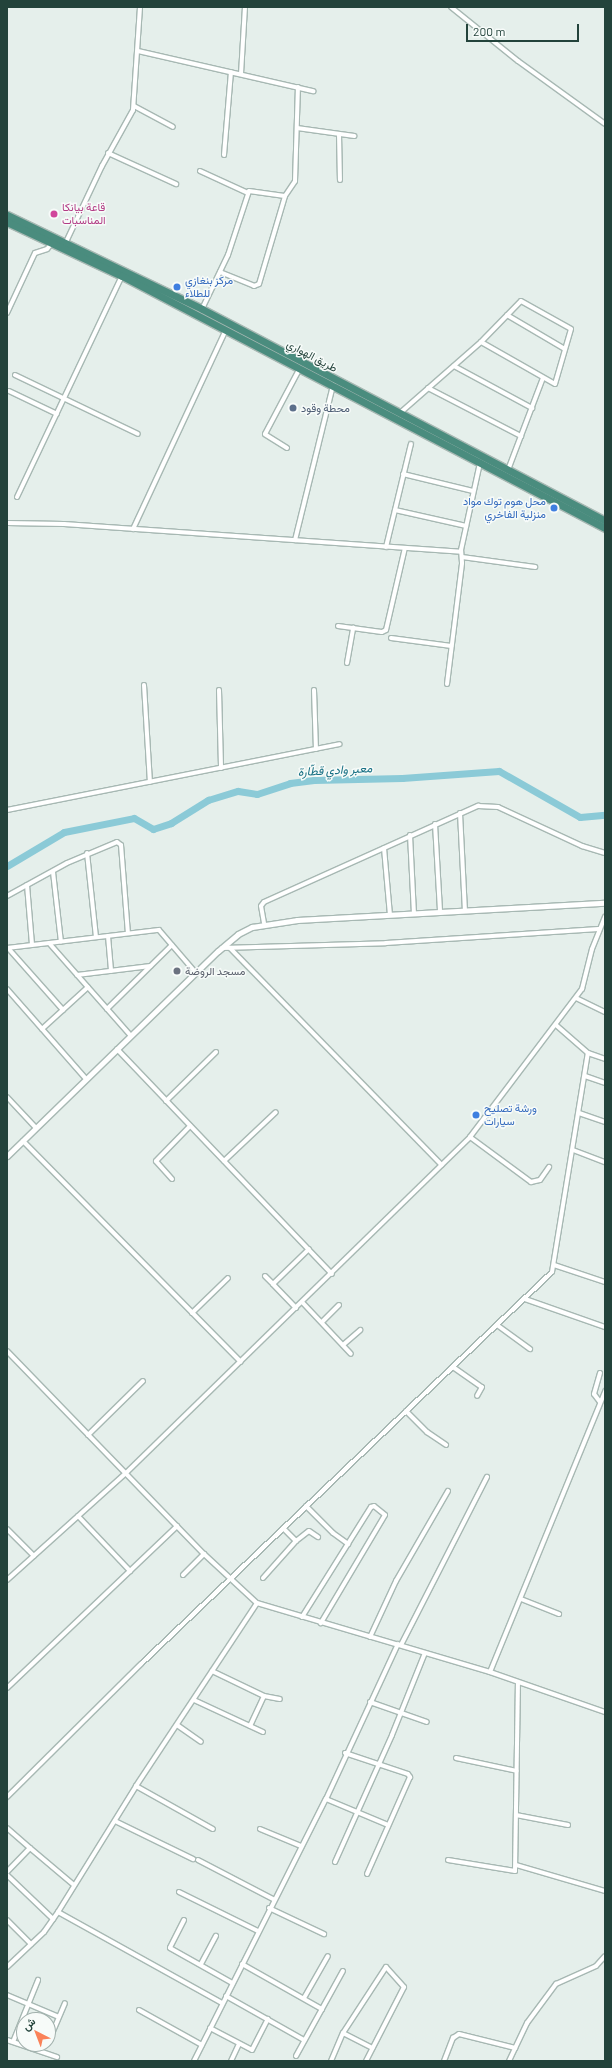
<!DOCTYPE html>
<meta charset="utf-8">
<style>
body{margin:0}
#map{position:relative;width:612px;height:2068px;overflow:hidden;background:#e5efeb;font-family:Barlow,Vazirmatn,sans-serif}
div>[style]{position:absolute}
.river>*{height:7px;margin:-3.5px;padding:0 3.5px;transform-origin:3.5px;border-radius:3.5px;background:#8bcad7}
.roads{filter:drop-shadow(1px 0 #a7b8b3) drop-shadow(-1px 0 #a7b8b3) drop-shadow(0 1px #a7b8b3) drop-shadow(0 -1px #a7b8b3)}
.minor>*{height:4px;margin:-2px;padding:0 2px;transform-origin:2px;border-radius:2px;background:#fff}
.tertiary>*{height:5px;margin:-2.5px;padding:0 2.5px;transform-origin:2.5px;border-radius:2.5px;background:#fff}
.trunk>*{height:7px;margin:-3.5px;padding:0 3.5px;transform-origin:3.5px;border-radius:3.5px;background:#4a8c7e}
.dots>*{width:11px;height:11px;translate:-50% -50%;box-sizing:border-box;border:2px solid #f7fbf9;border-radius:50%}
span{translate:-50% -50%;white-space:nowrap;text-align:center;line-height:1.15;-webkit-text-stroke:3px #f7fbf9;paint-order:stroke}
.hotel-label{font-size:11px;color:#b23c85}
.left{translate:0 -50%;text-align:left}
.shop-label{font-size:11px;color:#366cbe}
.right{translate:-100% -50%;text-align:right}
.street-label{font-size:11px;color:#23433b}
.service-label{font-size:11px;color:#4e5e75}
.worship-label{font-size:11px;color:#5b616d}
.water-label{font-size:12px;color:#187084;font-style:italic}
.frame{position:absolute;inset:0;border:8px solid #23433b;pointer-events:none}
.north{position:absolute;left:16px;top:2012px;width:40px;height:40px;box-sizing:border-box;background:#f7fbf9;border:1px solid #a2b1ad;border-radius:50%;rotate:318deg;font-size:11px;font-weight:700;line-height:16px;text-align:center;color:#23433b}
.north::after{content:'';display:block;margin:auto;width:14px;height:18px;background:#fa8259;clip-path:polygon(50% 0,100% 100%,50% 72%,0 100%)}
.scale{position:absolute;left:466px;top:24px;width:113px;height:18px;box-sizing:border-box;border:2px solid #23433b;border-top:0;padding-left:5px;font-size:12px;line-height:14px;white-space:nowrap;color:#23433b;-webkit-text-stroke:3px #f7fbf9;paint-order:stroke}
</style>
<div id="map">
<div class="river">
<i style="left:7px;top:866px;width:66px;rotate:-30.8deg"></i>
<i style="left:64px;top:832px;width:71px;rotate:-11.3deg"></i>
<i style="left:134px;top:818px;width:22px;rotate:30deg"></i>
<i style="left:153px;top:829px;width:19px;rotate:-18deg"></i>
<i style="left:171px;top:823px;width:44px;rotate:-31.9deg"></i>
<i style="left:208px;top:800px;width:31px;rotate:-17deg"></i>
<i style="left:238px;top:791px;width:19px;rotate:9deg"></i>
<i style="left:257px;top:794px;width:35px;rotate:-18deg"></i>
<i style="left:290px;top:783px;width:24px;rotate:-7deg"></i>
<i style="left:314px;top:780px;width:88px;rotate:-1.3deg"></i>
<i style="left:402px;top:778px;width:97px;rotate:-4.1deg"></i>
<i style="left:499px;top:771px;width:93px;rotate:29.6deg"></i>
<i style="left:580px;top:817px;width:25px;rotate:-5deg"></i>
</div>
<div class="roads">
<div class="minor">
<i style="left:451px;top:7px;width:86px;rotate:38.9deg"></i>
<i style="left:518px;top:61px;width:107px;rotate:35.9deg"></i>
<i style="left:138px;top:51px;width:180px;rotate:12.9deg"></i>
<i style="left:241px;top:74px;width:67px;rotate:-86.6deg"></i>
<i style="left:134px;top:106px;width:44px;rotate:28.3deg"></i>
<i style="left:297px;top:128px;width:58px;rotate:8deg"></i>
<i style="left:339px;top:134px;width:46px;rotate:88.8deg"></i>
<i style="left:108px;top:153px;width:75px;rotate:24.5deg"></i>
<i style="left:224px;top:155px;width:83px;rotate:-85.2deg"></i>
<i style="left:200px;top:171px;width:53px;rotate:24.6deg"></i>
<i style="left:66px;top:242px;width:84px;rotate:-64.7deg"></i>
<i style="left:102px;top:166px;width:64px;rotate:-61deg"></i>
<i style="left:133px;top:110px;width:103px;rotate:-86.1deg"></i>
<i style="left:220px;top:272px;width:37px;rotate:22deg"></i>
<i style="left:254px;top:286px;width:5px;rotate:-22deg"></i>
<i style="left:259px;top:284px;width:92px;rotate:-73.5deg"></i>
<i style="left:202px;top:309px;width:60px;rotate:-64.3deg"></i>
<i style="left:228px;top:255px;width:67px;rotate:-71.8deg"></i>
<i style="left:249px;top:191px;width:36px;rotate:8deg"></i>
<i style="left:285px;top:196px;width:18px;rotate:-56deg"></i>
<i style="left:295px;top:181px;width:94px;rotate:-88.2deg"></i>
<i style="left:7px;top:313px;width:66px;rotate:-65deg"></i>
<i style="left:35px;top:253px;width:13px;rotate:-18deg"></i>
<i style="left:47px;top:249px;width:9px;rotate:-49deg"></i>
<i style="left:507px;top:315px;width:67px;rotate:30.4deg"></i>
<i style="left:454px;top:366px;width:89px;rotate:28.3deg"></i>
<i style="left:15px;top:375px;width:136px;rotate:25.6deg"></i>
<i style="left:428px;top:388px;width:105px;rotate:27.3deg"></i>
<i style="left:9px;top:391px;width:53px;rotate:25.6deg"></i>
<i style="left:400px;top:413px;width:108px;rotate:-41.2deg"></i>
<i style="left:481px;top:342px;width:57px;rotate:-45.7deg"></i>
<i style="left:521px;top:301px;width:57px;rotate:29.2deg"></i>
<i style="left:571px;top:329px;width:57px;rotate:106.2deg"></i>
<i style="left:555px;top:384px;width:85px;rotate:-150.4deg"></i>
<i style="left:287px;top:448px;width:26px;rotate:-148deg"></i>
<i style="left:265px;top:434px;width:75px;rotate:-62.1deg"></i>
<i style="left:508px;top:470px;width:98px;rotate:-69.2deg"></i>
<i style="left:403px;top:474px;width:72px;rotate:13.7deg"></i>
<i style="left:17px;top:497px;width:245px;rotate:-64.6deg"></i>
<i style="left:395px;top:510px;width:73px;rotate:12.7deg"></i>
<i style="left:7px;top:523px;width:57px;rotate:1deg"></i>
<i style="left:64px;top:524px;width:398px;rotate:4deg"></i>
<i style="left:133px;top:529px;width:220px;rotate:-65deg"></i>
<i style="left:295px;top:540px;width:160px;rotate:-76.2deg"></i>
<i style="left:386px;top:547px;width:106px;rotate:-76.4deg"></i>
<i style="left:462px;top:557px;width:74px;rotate:7.8deg"></i>
<i style="left:338px;top:626px;width:44px;rotate:7.8deg"></i>
<i style="left:382px;top:632px;width:4px;rotate:-27deg"></i>
<i style="left:386px;top:630px;width:84px;rotate:-77deg"></i>
<i style="left:391px;top:638px;width:61px;rotate:7.6deg"></i>
<i style="left:347px;top:663px;width:36px;rotate:-80deg"></i>
<i style="left:447px;top:684px;width:122px;rotate:-82.9deg"></i>
<i style="left:462px;top:563px;width:13px;rotate:-94deg"></i>
<i style="left:461px;top:550px;width:89px;rotate:-77.7deg"></i>
<i style="left:144px;top:685px;width:97px;rotate:86.5deg"></i>
<i style="left:219px;top:690px;width:78px;rotate:88.5deg"></i>
<i style="left:314px;top:690px;width:59px;rotate:88.1deg"></i>
<i style="left:7px;top:810px;width:339px;rotate:-11.2deg"></i>
<i style="left:460px;top:813px;width:98px;rotate:87.1deg"></i>
<i style="left:435px;top:824px;width:88px;rotate:86.7deg"></i>
<i style="left:410px;top:835px;width:79px;rotate:87.1deg"></i>
<i style="left:384px;top:848px;width:67px;rotate:84.9deg"></i>
<i style="left:87px;top:853px;width:84px;rotate:83.9deg"></i>
<i style="left:53px;top:872px;width:70px;rotate:83.5deg"></i>
<i style="left:27px;top:885px;width:60px;rotate:85.2deg"></i>
<i style="left:7px;top:896px;width:68px;rotate:-28.8deg"></i>
<i style="left:67px;top:863px;width:54px;rotate:-22.8deg"></i>
<i style="left:117px;top:842px;width:5px;rotate:37deg"></i>
<i style="left:121px;top:845px;width:88px;rotate:85.5deg"></i>
<i style="left:264px;top:923px;width:17px;rotate:-100deg"></i>
<i style="left:261px;top:906px;width:5px;rotate:-53deg"></i>
<i style="left:264px;top:902px;width:235px;rotate:-24.2deg"></i>
<i style="left:478px;top:806px;width:20px;rotate:3deg"></i>
<i style="left:498px;top:807px;width:93px;rotate:24.9deg"></i>
<i style="left:582px;top:846px;width:24px;rotate:17deg"></i>
<i style="left:108px;top:936px;width:35px;rotate:85deg"></i>
<i style="left:49px;top:943px;width:124px;rotate:48.6deg"></i>
<i style="left:7px;top:948px;width:153px;rotate:-6.8deg"></i>
<i style="left:159px;top:930px;width:57px;rotate:49.3deg"></i>
<i style="left:8px;top:948px;width:83px;rotate:48.4deg"></i>
<i style="left:222px;top:948px;width:164px;rotate:-1.7deg"></i>
<i style="left:386px;top:943px;width:213px;rotate:-3.8deg"></i>
<i style="left:230px;top:948px;width:303px;rotate:45.7deg"></i>
<i style="left:77px;top:975px;width:74px;rotate:-7deg"></i>
<i style="left:7px;top:989px;width:120px;rotate:48.7deg"></i>
<i style="left:576px;top:998px;width:32px;rotate:26deg"></i>
<i style="left:107px;top:1009px;width:91px;rotate:-44.6deg"></i>
<i style="left:42px;top:1029px;width:62px;rotate:-42.4deg"></i>
<i style="left:117px;top:1049px;width:311px;rotate:46.3deg"></i>
<i style="left:588px;top:1053px;width:18px;rotate:19deg"></i>
<i style="left:585px;top:1076px;width:21px;rotate:19deg"></i>
<i style="left:7px;top:1097px;width:42px;rotate:46.9deg"></i>
<i style="left:166px;top:1101px;width:70px;rotate:-44.4deg"></i>
<i style="left:579px;top:1113px;width:28px;rotate:19deg"></i>
<i style="left:470px;top:1137px;width:76px;rotate:36.4deg"></i>
<i style="left:531px;top:1182px;width:9px;rotate:-13deg"></i>
<i style="left:540px;top:1180px;width:16px;rotate:-55deg"></i>
<i style="left:23px;top:1141px;width:310px;rotate:45.4deg"></i>
<i style="left:573px;top:1150px;width:34px;rotate:21deg"></i>
<i style="left:224px;top:1161px;width:71px;rotate:-43.3deg"></i>
<i style="left:172px;top:1179px;width:24px;rotate:-132deg"></i>
<i style="left:156px;top:1161px;width:49px;rotate:-45.8deg"></i>
<i style="left:554px;top:1265px;width:54px;rotate:18.4deg"></i>
<i style="left:265px;top:1276px;width:11px;rotate:45deg"></i>
<i style="left:525px;top:1299px;width:85px;rotate:19.3deg"></i>
<i style="left:302px;top:1302px;width:71px;rotate:46.7deg"></i>
<i style="left:296px;top:1308px;width:33px;rotate:-134deg"></i>
<i style="left:273px;top:1284px;width:50px;rotate:-44.2deg"></i>
<i style="left:192px;top:1313px;width:50px;rotate:-44.2deg"></i>
<i style="left:322px;top:1322px;width:24px;rotate:-45deg"></i>
<i style="left:497px;top:1325px;width:41px;rotate:36deg"></i>
<i style="left:343px;top:1345px;width:23px;rotate:-41deg"></i>
<i style="left:7px;top:1351px;width:283px;rotate:45.9deg"></i>
<i style="left:204px;top:1554px;width:72px;rotate:42.8deg"></i>
<i style="left:257px;top:1603px;width:243px;rotate:16.5deg"></i>
<i style="left:490px;top:1672px;width:122px;rotate:19.2deg"></i>
<i style="left:453px;top:1367px;width:35px;rotate:35deg"></i>
<i style="left:482px;top:1387px;width:10px;rotate:119deg"></i>
<i style="left:600px;top:1373px;width:22px;rotate:106deg"></i>
<i style="left:594px;top:1394px;width:10px;rotate:53deg"></i>
<i style="left:406px;top:1411px;width:30px;rotate:45deg"></i>
<i style="left:427px;top:1432px;width:23px;rotate:34deg"></i>
<i style="left:88px;top:1435px;width:77px;rotate:-44.5deg"></i>
<i style="left:306px;top:1506px;width:38px;rotate:45deg"></i>
<i style="left:333px;top:1533px;width:19px;rotate:36deg"></i>
<i style="left:78px;top:1516px;width:76px;rotate:46.6deg"></i>
<i style="left:7px;top:1529px;width:38px;rotate:45deg"></i>
<i style="left:296px;top:1541px;width:16px;rotate:-38deg"></i>
<i style="left:309px;top:1531px;width:11px;rotate:34deg"></i>
<i style="left:183px;top:1575px;width:30px;rotate:-45deg"></i>
<i style="left:263px;top:1578px;width:50px;rotate:-48.3deg"></i>
<i style="left:296px;top:1541px;width:18px;rotate:-135deg"></i>
<i style="left:7px;top:1580px;width:160px;rotate:-42deg"></i>
<i style="left:126px;top:1473px;width:481px;rotate:-44.3deg"></i>
<i style="left:470px;top:1137px;width:186px;rotate:-52.9deg"></i>
<i style="left:582px;top:989px;width:41px;rotate:-76deg"></i>
<i style="left:592px;top:949px;width:35px;rotate:-68deg"></i>
<i style="left:521px;top:1599px;width:41px;rotate:21.5deg"></i>
<i style="left:302px;top:1617px;width:130px;rotate:-57.9deg"></i>
<i style="left:371px;top:1507px;width:3px;rotate:-18deg"></i>
<i style="left:374px;top:1506px;width:14px;rotate:39deg"></i>
<i style="left:385px;top:1515px;width:126px;rotate:120.7deg"></i>
<i style="left:370px;top:1637px;width:62px;rotate:-65.1deg"></i>
<i style="left:396px;top:1581px;width:104px;rotate:-60deg"></i>
<i style="left:401px;top:1645px;width:189px;rotate:-62.9deg"></i>
<i style="left:212px;top:1671px;width:58px;rotate:25.7deg"></i>
<i style="left:264px;top:1696px;width:33px;rotate:115deg"></i>
<i style="left:490px;top:1672px;width:304px;rotate:-67.7deg"></i>
<i style="left:7px;top:1688px;width:235px;rotate:-43.6deg"></i>
<i style="left:264px;top:1696px;width:16px;rotate:11deg"></i>
<i style="left:194px;top:1700px;width:76px;rotate:24.9deg"></i>
<i style="left:370px;top:1702px;width:60px;rotate:19.3deg"></i>
<i style="left:177px;top:1725px;width:29px;rotate:35deg"></i>
<i style="left:345px;top:1753px;width:66px;rotate:18.4deg"></i>
<i style="left:408px;top:1774px;width:4px;rotate:56deg"></i>
<i style="left:410px;top:1777px;width:106px;rotate:113.9deg"></i>
<i style="left:456px;top:1758px;width:62px;rotate:12deg"></i>
<i style="left:136px;top:1786px;width:88px;rotate:29.2deg"></i>
<i style="left:7px;top:1797px;width:189px;rotate:-44.8deg"></i>
<i style="left:141px;top:1664px;width:568px;rotate:-43.64deg"></i>
<i style="left:552px;top:1272px;width:222px;rotate:-80.7deg"></i>
<i style="left:588px;top:1053px;width:43px;rotate:-138.8deg"></i>
<i style="left:326px;top:1799px;width:67px;rotate:22.8deg"></i>
<i style="left:516px;top:1815px;width:53px;rotate:10.9deg"></i>
<i style="left:115px;top:1821px;width:87px;rotate:26deg"></i>
<i style="left:7px;top:1828px;width:30px;rotate:41deg"></i>
<i style="left:30px;top:1848px;width:33px;rotate:134deg"></i>
<i style="left:260px;top:1829px;width:44px;rotate:22.5deg"></i>
<i style="left:30px;top:1848px;width:57px;rotate:40.1deg"></i>
<i style="left:198px;top:1860px;width:85px;rotate:27.5deg"></i>
<i style="left:448px;top:1860px;width:68px;rotate:9.3deg"></i>
<i style="left:515px;top:1871px;width:188px;rotate:-89.1deg"></i>
<i style="left:335px;top:1862px;width:139px;rotate:-65.8deg"></i>
<i style="left:392px;top:1735px;width:88px;rotate:-68.1deg"></i>
<i style="left:516px;top:1865px;width:93px;rotate:16.3deg"></i>
<i style="left:7px;top:1875px;width:64px;rotate:43.7deg"></i>
<i style="left:179px;top:1892px;width:88px;rotate:26.3deg"></i>
<i style="left:269px;top:1908px;width:61px;rotate:25.3deg"></i>
<i style="left:58px;top:1912px;width:188px;rotate:29deg"></i>
<i style="left:7px;top:1920px;width:34px;rotate:45deg"></i>
<i style="left:184px;top:1920px;width:31px;rotate:117deg"></i>
<i style="left:170px;top:1948px;width:71px;rotate:29.4deg"></i>
<i style="left:201px;top:1964px;width:32px;rotate:-62deg"></i>
<i style="left:242px;top:1964px;width:92px;rotate:29.4deg"></i>
<i style="left:7px;top:1967px;width:51px;rotate:-43.4deg"></i>
<i style="left:44px;top:1932px;width:24px;rotate:-55deg"></i>
<i style="left:58px;top:1912px;width:148px;rotate:-58.2deg"></i>
<i style="left:136px;top:1786px;width:219px;rotate:-56.5deg"></i>
<i style="left:7px;top:1995px;width:56px;rotate:22.9deg"></i>
<i style="left:226px;top:1996px;width:90px;rotate:29.4deg"></i>
<i style="left:304px;top:1998px;width:48px;rotate:-60.3deg"></i>
<i style="left:139px;top:2010px;width:72px;rotate:29.1deg"></i>
<i style="left:210px;top:2028px;width:47px;rotate:27.6deg"></i>
<i style="left:252px;top:2050px;width:35px;rotate:-63deg"></i>
<i style="left:343px;top:2033px;width:33px;rotate:27deg"></i>
<i style="left:7px;top:2040px;width:53px;rotate:18.8deg"></i>
<i style="left:13px;top:2042px;width:67px;rotate:-68deg"></i>
<i style="left:48px;top:2043px;width:43px;rotate:-67deg"></i>
<i style="left:296px;top:2056px;width:97px;rotate:-61.1deg"></i>
<i style="left:194px;top:2061px;width:293px;rotate:-63.3deg"></i>
<i style="left:326px;top:1799px;width:171px;rotate:-65.1deg"></i>
<i style="left:231px;top:2061px;width:19px;rotate:-65deg"></i>
<i style="left:331px;top:2061px;width:30px;rotate:-67deg"></i>
<i style="left:343px;top:2033px;width:79px;rotate:-56.9deg"></i>
<i style="left:386px;top:1967px;width:27px;rotate:48deg"></i>
<i style="left:404px;top:1987px;width:83px;rotate:117.2deg"></i>
<i style="left:444px;top:2061px;width:25px;rotate:-69deg"></i>
<i style="left:453px;top:2038px;width:7px;rotate:-34deg"></i>
<i style="left:459px;top:2034px;width:58px;rotate:14deg"></i>
<i style="left:509px;top:2061px;width:42px;rotate:-64.7deg"></i>
<i style="left:527px;top:2023px;width:49px;rotate:-53.4deg"></i>
<i style="left:556px;top:1984px;width:44px;rotate:-24.2deg"></i>
<i style="left:596px;top:1966px;width:13px;rotate:-48deg"></i>
</div>
<div class="tertiary">
<i style="left:7px;top:1156px;width:294px;rotate:-44.2deg"></i>
<i style="left:218px;top:951px;width:26px;rotate:-40deg"></i>
<i style="left:238px;top:934px;width:16px;rotate:-27deg"></i>
<i style="left:252px;top:927px;width:46px;rotate:-8.8deg"></i>
<i style="left:297px;top:920px;width:308px;rotate:-3.2deg"></i>
</div>
<div class="trunk">
<i style="left:7px;top:215px;width:216px;rotate:25.7deg"></i>
<i style="left:202px;top:309px;width:455px;rotate:27.7deg"></i>
<i style="left:7px;top:222px;width:127px;rotate:25.2deg"></i>
<i style="left:122px;top:276px;width:545px;rotate:27.55deg"></i>
</div>
</div>
<div class="dots">
<i style="left:54px;top:214px;background:#d1479c"></i>
<i style="left:177px;top:287px;background:#3f7fe0"></i>
<i style="left:293px;top:408px;background:#5c6f8a"></i>
<i style="left:554px;top:508px;background:#3f7fe0"></i>
<i style="left:177px;top:971px;background:#6b7280"></i>
<i style="left:476px;top:1115px;background:#3f7fe0"></i>
</div>
<div class="hotel-label">
<span class="left" style="left:62px;top:214px">قاعة بيانكا<br>المناسبات</span>
</div>
<div class="shop-label">
<span class="left" style="left:185px;top:287px">مركز بنغازي<br>للطلاء</span>
<span class="right" style="left:546px;top:508px">محل هوم توك مواد<br>منزلية الفاخري</span>
<span class="left" style="left:484px;top:1115px">ورشة تصليح<br>سيارات</span>
</div>
<div class="street-label">
<span style="left:312px;top:356px;rotate:28deg">طريق الهواري</span>
</div>
<div class="service-label">
<span class="left" style="left:301px;top:408px">محطة وقود</span>
</div>
<div class="worship-label">
<span class="left" style="left:185px;top:971px">مسجد الروضة</span>
</div>
<div class="water-label">
<span style="left:335px;top:770px;rotate:-3deg">معبر وادي قطّارة</span>
</div>
<div class="frame"></div>
<div class="north">ش</div>
<div class="scale">200 m</div>
</div>
